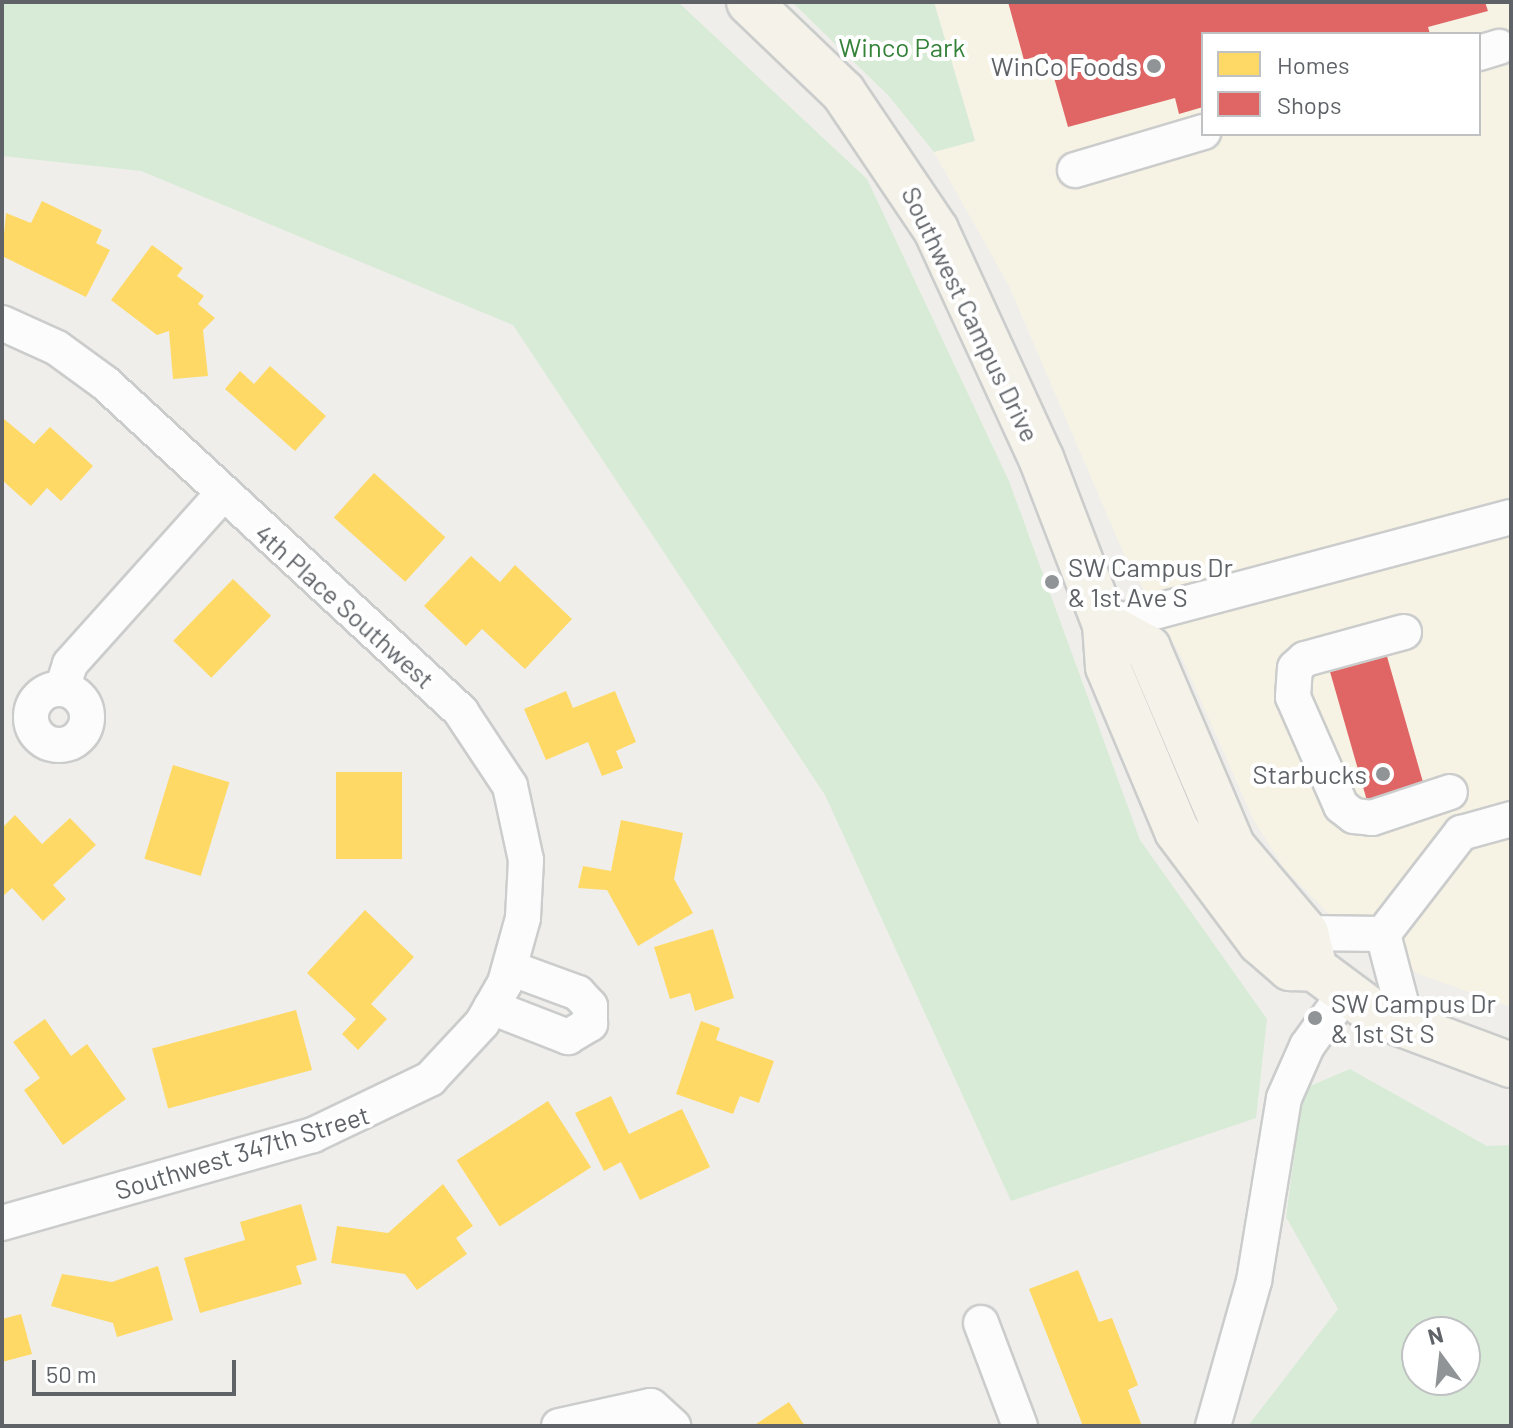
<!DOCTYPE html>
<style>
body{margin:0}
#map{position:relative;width:1513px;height:1428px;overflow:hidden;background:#efeeea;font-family:Barlow,sans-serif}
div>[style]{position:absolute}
.commercial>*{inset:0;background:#f7f3e4}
.green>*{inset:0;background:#d8ebd6}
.homes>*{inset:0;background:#ffd966;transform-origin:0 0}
.shops>*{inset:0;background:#e06666;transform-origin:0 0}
.roads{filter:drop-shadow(2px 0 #cbcccc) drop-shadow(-2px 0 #cbcccc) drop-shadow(0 2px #cbcccc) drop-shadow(0 -2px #cbcccc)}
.minor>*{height:34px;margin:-17px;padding:0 17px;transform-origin:17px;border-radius:17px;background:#fdfcfc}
.minor>.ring{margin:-17px;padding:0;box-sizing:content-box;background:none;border:34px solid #fdfcfc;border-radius:50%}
.major>*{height:44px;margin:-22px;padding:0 22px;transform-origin:22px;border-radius:22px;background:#f4f2e9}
.dots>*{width:22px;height:22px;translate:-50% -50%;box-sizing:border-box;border:4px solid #fff;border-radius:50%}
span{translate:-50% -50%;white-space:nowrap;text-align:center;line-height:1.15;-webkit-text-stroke:8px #fff;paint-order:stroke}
.park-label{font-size:26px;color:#348238}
.poi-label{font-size:26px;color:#5f6368}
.right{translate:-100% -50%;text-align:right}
.left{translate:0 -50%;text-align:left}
.street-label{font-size:26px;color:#5f6368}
.frame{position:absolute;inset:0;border:4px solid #5f6368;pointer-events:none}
.legend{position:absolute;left:1201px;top:32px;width:280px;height:104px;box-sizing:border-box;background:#fff;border:2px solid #bfc1c3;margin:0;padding:10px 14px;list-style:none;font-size:24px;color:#5f6368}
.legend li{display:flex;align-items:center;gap:16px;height:40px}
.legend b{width:40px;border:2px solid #bfc1c3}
.north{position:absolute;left:1401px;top:1316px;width:80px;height:80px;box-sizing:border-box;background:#fff;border:2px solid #bfc1c3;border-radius:50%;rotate:345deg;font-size:22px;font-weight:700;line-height:32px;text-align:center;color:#5f6368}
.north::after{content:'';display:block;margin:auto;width:28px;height:36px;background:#919496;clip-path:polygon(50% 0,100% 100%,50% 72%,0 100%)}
.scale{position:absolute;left:32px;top:1360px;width:204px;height:36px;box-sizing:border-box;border:4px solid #5f6368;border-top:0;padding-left:10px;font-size:24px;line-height:28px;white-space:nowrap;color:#5f6368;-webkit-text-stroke:6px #fff;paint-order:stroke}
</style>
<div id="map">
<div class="commercial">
<i style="clip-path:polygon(evenodd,934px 2px,1511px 2px,1511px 1007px,1419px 974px,1327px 912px,1285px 869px,1254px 821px,1183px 660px,1123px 552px,1009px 286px,934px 152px,975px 140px,934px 2px,1203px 34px,1479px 34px,1479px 134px,1203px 134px,1203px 34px)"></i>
</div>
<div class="green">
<i style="clip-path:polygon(2px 2px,678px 2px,867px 179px,1009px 481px,1140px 840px,1267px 1019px,1256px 1118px,1011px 1201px,825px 795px,513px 325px,141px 171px,2px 156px)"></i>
<i style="clip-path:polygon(792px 2px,934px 2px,975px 141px,934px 152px,888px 95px)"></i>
<i style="clip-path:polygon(evenodd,1350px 1069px,1487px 1146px,1511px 1145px,1511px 1426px,1248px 1426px,1338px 1309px,1286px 1217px,1303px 1089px,1350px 1069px,1417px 1332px,1465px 1332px,1465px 1380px,1417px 1380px,1417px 1332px)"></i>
</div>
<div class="homes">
<i style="clip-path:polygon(42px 201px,102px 230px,96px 243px,110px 250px,86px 297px,2px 256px,6px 213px,31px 223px)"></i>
<i style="clip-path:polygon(152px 245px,183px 268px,177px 276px,204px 296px,198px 304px,215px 318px,203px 330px,208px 376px,173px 379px,169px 331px,157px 335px,111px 300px)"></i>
<i style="clip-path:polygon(270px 366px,326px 416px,295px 451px,225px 389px,240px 371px,254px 384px)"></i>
<i style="clip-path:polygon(4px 419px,34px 444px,50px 427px,93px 466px,61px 501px,47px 488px,31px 506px,2px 480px)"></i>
<i style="left:374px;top:473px;width:96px;height:60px;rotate:42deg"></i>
<i style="clip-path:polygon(471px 556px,500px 582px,515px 565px,572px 619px,525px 669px,482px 629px,466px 646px,424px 606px)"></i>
<i style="left:233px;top:579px;width:53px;height:86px;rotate:44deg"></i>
<i style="clip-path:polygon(566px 691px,573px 708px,615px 691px,636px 742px,616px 751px,623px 768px,602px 776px,588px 742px,546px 760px,524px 709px)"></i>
<i style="left:173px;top:765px;width:59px;height:98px;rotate:17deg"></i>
<i style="left:336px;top:772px;width:66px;height:87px"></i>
<i style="clip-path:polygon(15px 815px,42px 844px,70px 818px,96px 845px,53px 885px,66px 899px,43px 921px,12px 888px,2px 897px,2px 828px)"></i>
<i style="clip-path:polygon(621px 820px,683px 833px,674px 879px,693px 913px,638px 946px,607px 890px,578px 888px,583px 866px,611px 871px)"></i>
<i style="clip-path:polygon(365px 910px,414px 957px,371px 1004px,387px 1019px,358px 1050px,342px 1034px,356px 1019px,307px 973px)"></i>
<i style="clip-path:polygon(713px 929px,734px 998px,695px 1011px,690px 993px,670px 999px,654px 947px)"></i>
<i style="left:296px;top:1010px;width:62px;height:149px;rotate:75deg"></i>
<i style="clip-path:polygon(45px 1019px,71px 1056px,87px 1044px,126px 1099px,63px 1145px,24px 1090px,40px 1078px,13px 1042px)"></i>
<i style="clip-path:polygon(701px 1021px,720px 1028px,716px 1040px,774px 1061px,759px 1103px,740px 1096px,733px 1114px,676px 1094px)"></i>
<i style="clip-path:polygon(611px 1096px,629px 1134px,682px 1109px,710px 1167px,640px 1200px,621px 1162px,604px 1171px,575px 1113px)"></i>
<i style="left:548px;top:1101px;width:79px;height:109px;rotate:57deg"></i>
<i style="clip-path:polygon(443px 1184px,473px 1226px,456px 1238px,467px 1254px,417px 1290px,405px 1274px,331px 1263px,337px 1226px,388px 1233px)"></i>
<i style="clip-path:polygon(301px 1204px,317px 1260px,296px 1266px,302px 1284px,200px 1313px,184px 1258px,245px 1240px,240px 1222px)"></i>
<i style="clip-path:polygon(158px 1266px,173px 1320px,117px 1337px,113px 1323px,51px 1306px,62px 1274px,112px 1282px)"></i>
<i style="clip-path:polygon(1078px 1270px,1099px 1322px,1112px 1318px,1138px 1385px,1128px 1390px,1142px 1426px,1083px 1426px,1029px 1289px)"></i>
<i style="clip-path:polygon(21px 1314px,32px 1354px,2px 1362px,2px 1319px)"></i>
<i style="clip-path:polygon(789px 1402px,805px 1426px,753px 1426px)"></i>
</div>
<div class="shops">
<i style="clip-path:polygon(1008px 2px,1485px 2px,1488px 11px,1428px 27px,1430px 34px,1203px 34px,1203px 107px,1179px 114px,1175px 98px,1068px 127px,1047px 53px,1024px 60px)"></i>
<i style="left:1386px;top:653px;width:137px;height:59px;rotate:74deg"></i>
</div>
<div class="roads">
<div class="minor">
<i style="left:1479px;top:53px;width:21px;rotate:-17deg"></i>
<i style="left:1075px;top:170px;width:134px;rotate:-16.5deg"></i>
<i style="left:2px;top:323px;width:60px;rotate:24.4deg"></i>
<i style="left:57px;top:348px;width:59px;rotate:36.1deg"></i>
<i style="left:105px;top:383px;width:485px;rotate:42.7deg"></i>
<i style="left:461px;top:712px;width:89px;rotate:56.5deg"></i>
<i style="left:510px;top:786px;width:76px;rotate:77.8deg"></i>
<i style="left:526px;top:860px;width:58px;rotate:93deg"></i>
<i style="left:523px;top:918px;width:67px;rotate:105.5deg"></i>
<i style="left:505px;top:983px;width:46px;rotate:119.9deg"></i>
<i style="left:482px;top:1023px;width:76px;rotate:132.9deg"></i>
<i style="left:430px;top:1079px;width:130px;rotate:154.4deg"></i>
<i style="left:313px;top:1135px;width:323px;rotate:164.2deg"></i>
<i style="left:1105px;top:625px;width:420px;rotate:-14.9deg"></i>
<i style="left:1404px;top:632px;width:103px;rotate:164.7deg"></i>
<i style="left:1305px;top:659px;width:13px;rotate:138deg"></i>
<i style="left:1295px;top:668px;width:29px;rotate:94deg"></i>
<i style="left:1293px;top:697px;width:119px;rotate:66.2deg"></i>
<i style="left:1341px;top:806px;width:16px;rotate:38deg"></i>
<i style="left:1354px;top:816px;width:18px;rotate:6deg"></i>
<i style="left:1372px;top:818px;width:82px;rotate:-18.4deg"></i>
<i style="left:62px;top:689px;width:26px;rotate:-72deg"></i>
<i style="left:70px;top:664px;width:226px;rotate:-48.1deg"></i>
<i class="ring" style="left:31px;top:689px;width:22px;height:22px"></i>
<i style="left:1306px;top:933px;width:77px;rotate:0.7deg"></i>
<i style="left:1383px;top:934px;width:128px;rotate:-52.3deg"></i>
<i style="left:1461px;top:833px;width:52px;rotate:-15.6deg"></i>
<i style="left:1383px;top:934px;width:98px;rotate:75.3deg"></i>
<i style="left:491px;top:1007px;width:83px;rotate:21.3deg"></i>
<i style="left:568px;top:1037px;width:26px;rotate:-31deg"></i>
<i style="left:590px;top:1024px;width:18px;rotate:-90deg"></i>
<i style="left:590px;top:1006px;width:18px;rotate:-133deg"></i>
<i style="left:578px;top:993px;width:72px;rotate:-159.8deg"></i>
<i style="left:981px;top:1323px;width:110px;rotate:69.3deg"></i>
<i style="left:559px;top:1426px;width:94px;rotate:-12.3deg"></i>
<i style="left:651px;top:1406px;width:30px;rotate:42deg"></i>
<i style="left:1213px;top:1426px;width:151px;rotate:-74.2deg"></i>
<i style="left:1254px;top:1281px;width:185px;rotate:-80.7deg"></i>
<i style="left:1284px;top:1098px;width:57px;rotate:-66.1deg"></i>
<i style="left:1307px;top:1046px;width:62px;rotate:-54.2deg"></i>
</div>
<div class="major">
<i style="left:749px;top:2px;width:130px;rotate:43.8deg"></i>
<i style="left:843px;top:92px;width:166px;rotate:56deg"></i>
<i style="left:936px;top:230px;width:251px;rotate:65.3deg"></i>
<i style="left:1041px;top:458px;width:179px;rotate:69deg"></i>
<i style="left:1105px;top:625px;width:42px;rotate:85.9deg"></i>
<i style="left:1108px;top:667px;width:178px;rotate:67.2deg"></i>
<i style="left:1177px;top:831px;width:139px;rotate:53.2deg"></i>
<i style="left:1260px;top:942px;width:40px;rotate:41deg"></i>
<i style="left:1290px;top:968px;width:25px;rotate:2deg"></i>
<i style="left:1105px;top:625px;width:49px;rotate:28.1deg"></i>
<i style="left:1148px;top:648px;width:216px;rotate:66.9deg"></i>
<i style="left:1233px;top:847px;width:113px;rotate:49.7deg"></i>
<i style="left:1306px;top:933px;width:37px;rotate:76deg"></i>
<i style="left:1315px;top:969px;width:77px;rotate:36.6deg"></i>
<i style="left:1377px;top:1015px;width:143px;rotate:20.5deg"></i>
</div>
</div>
<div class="dots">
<i style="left:1154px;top:66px;background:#919496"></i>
<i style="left:1052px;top:582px;background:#919496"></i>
<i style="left:1383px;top:774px;background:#919496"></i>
<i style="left:1315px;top:1018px;background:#919496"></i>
</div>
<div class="park-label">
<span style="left:902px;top:47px">Winco Park</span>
</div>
<div class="poi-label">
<span class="right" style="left:1138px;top:66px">WinCo Foods</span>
<span class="left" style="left:1068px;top:582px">SW Campus Dr<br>&amp; 1st Ave S</span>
<span class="right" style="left:1367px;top:774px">Starbucks</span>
<span class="left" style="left:1331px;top:1018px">SW Campus Dr<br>&amp; 1st St S</span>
</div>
<div class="street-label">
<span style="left:971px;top:314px;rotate:64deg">Southwest Campus Drive</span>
<span style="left:345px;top:606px;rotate:42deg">4th Place Southwest</span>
<span style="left:242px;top:1152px;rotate:-17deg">Southwest 347th Street</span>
</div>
<div class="frame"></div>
<ul class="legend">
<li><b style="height:22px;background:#ffd966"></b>Homes</li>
<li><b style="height:22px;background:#e06666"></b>Shops</li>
</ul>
<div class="north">N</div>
<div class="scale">50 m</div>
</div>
